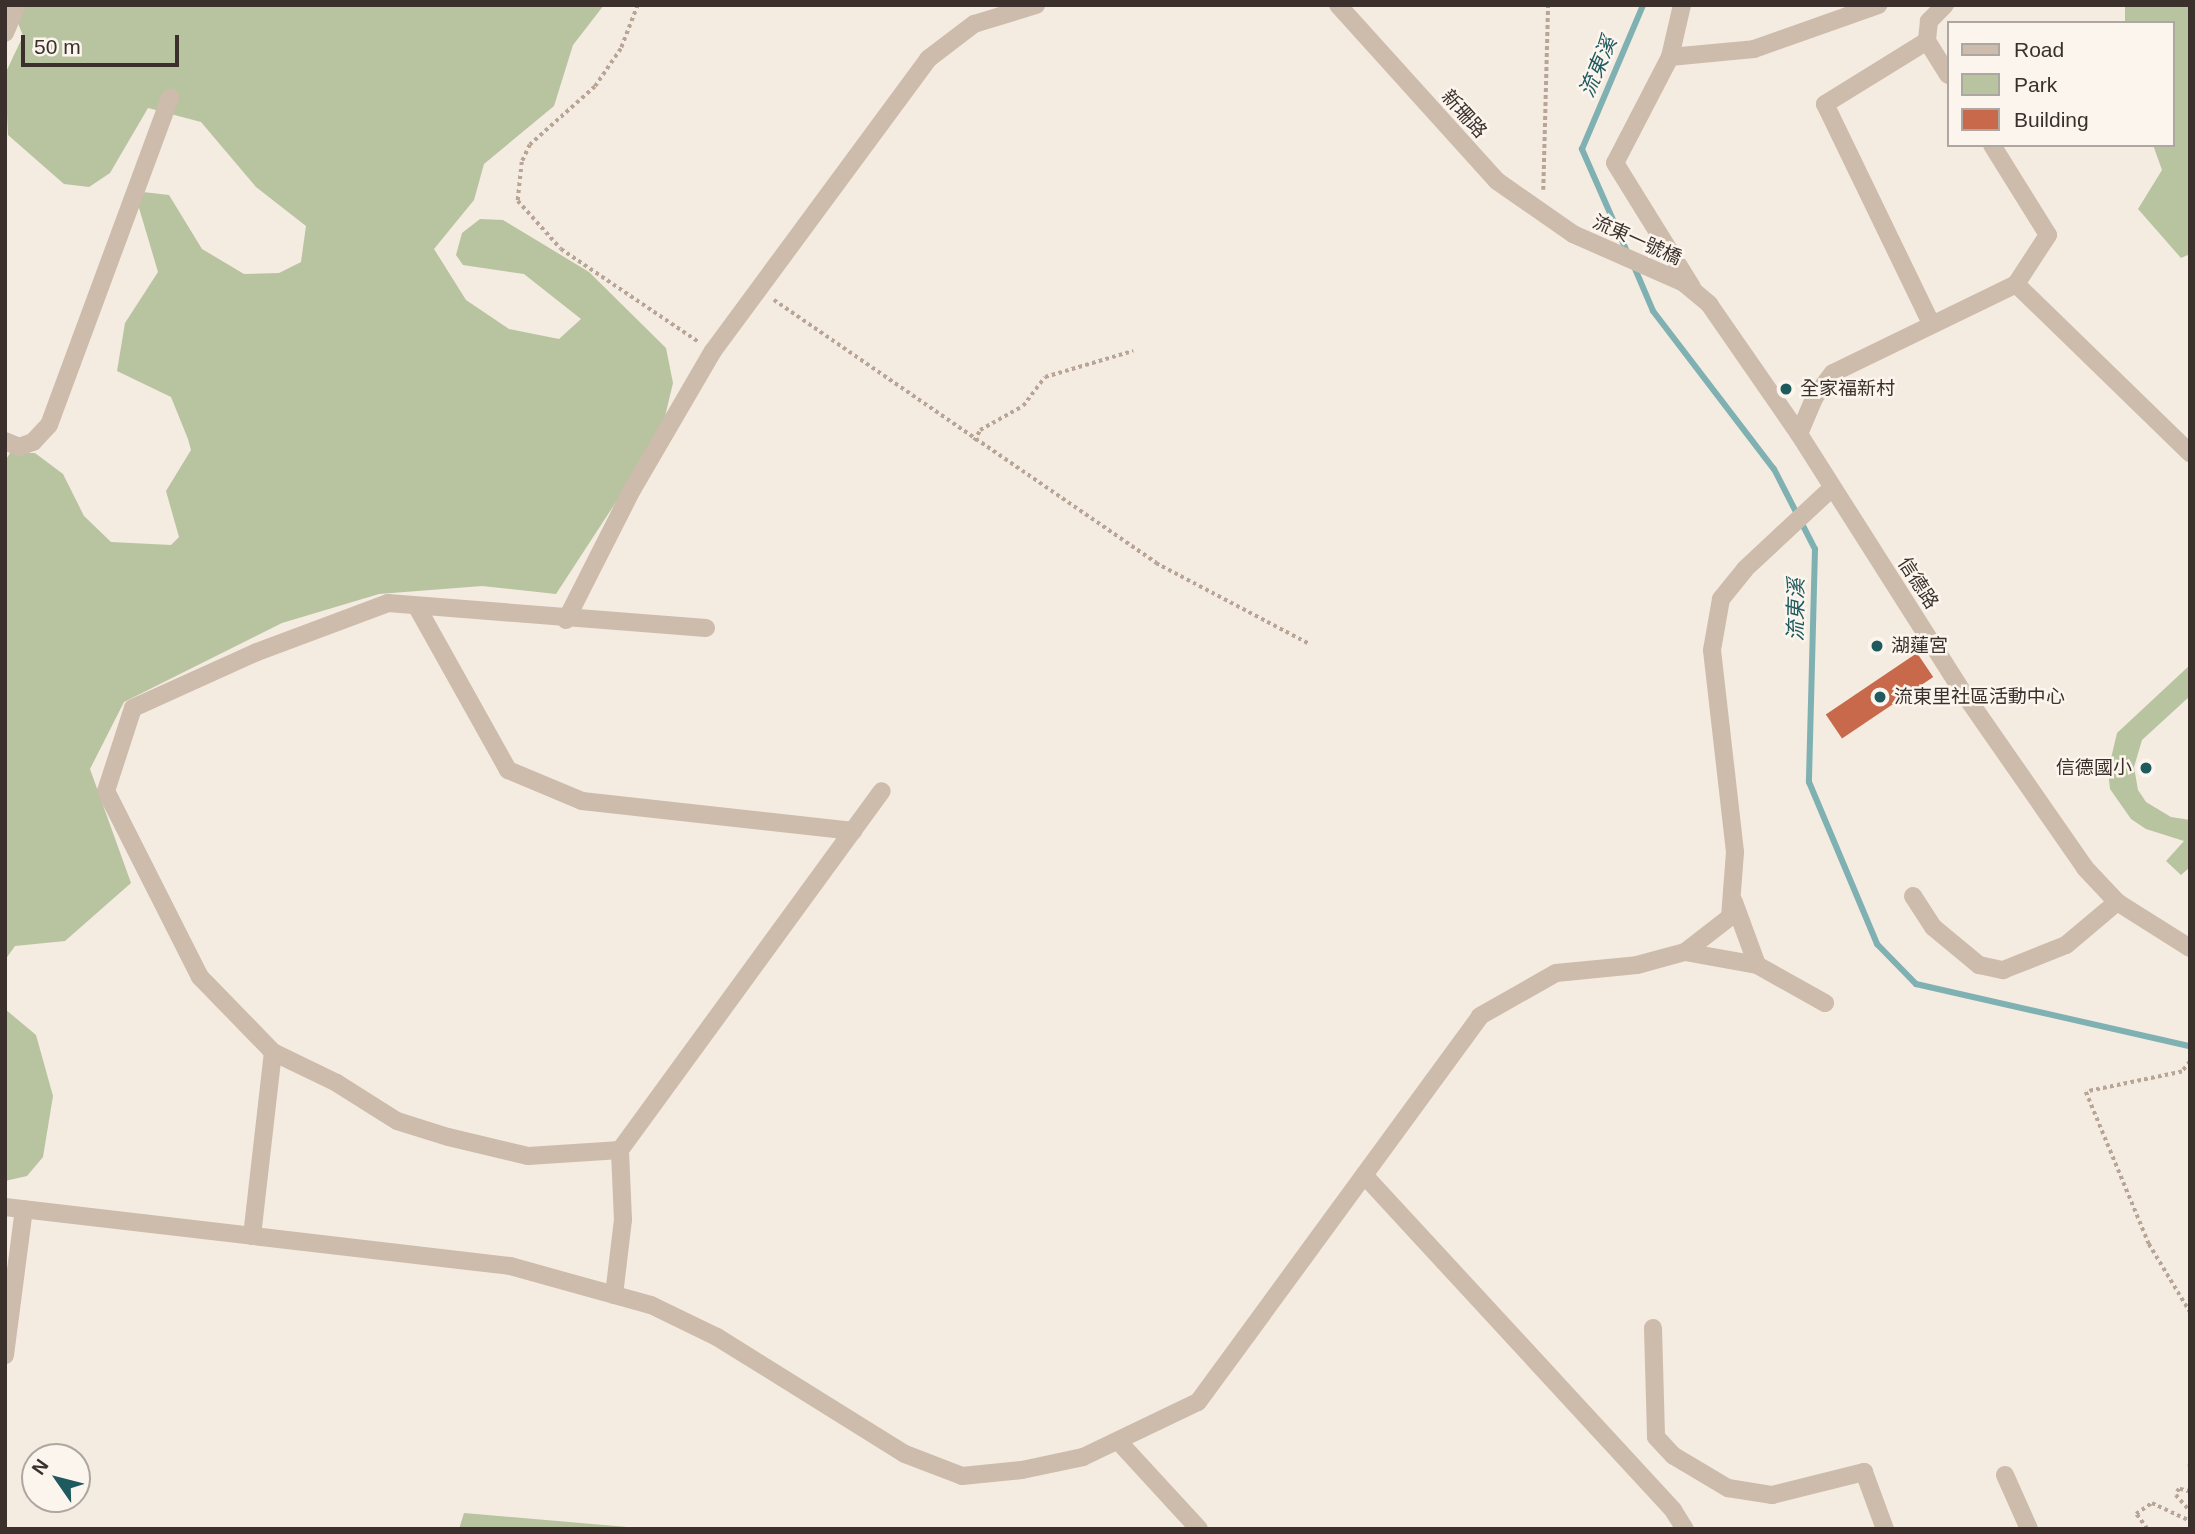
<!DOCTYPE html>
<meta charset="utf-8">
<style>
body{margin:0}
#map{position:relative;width:2195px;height:1534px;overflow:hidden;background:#f4ebe1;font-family:Helvetica,"Noto Sans TC",sans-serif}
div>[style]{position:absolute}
.green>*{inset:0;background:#b8c4a0}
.stream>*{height:6px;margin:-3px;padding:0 3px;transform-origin:3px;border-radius:3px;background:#7fb0b2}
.building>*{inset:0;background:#c8694b;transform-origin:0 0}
.path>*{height:3.5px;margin-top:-1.75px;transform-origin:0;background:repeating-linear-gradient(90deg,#b9a596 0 3.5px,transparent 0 7px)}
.minor>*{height:18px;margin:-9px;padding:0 9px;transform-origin:9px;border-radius:9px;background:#cdbbac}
.dots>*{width:19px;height:19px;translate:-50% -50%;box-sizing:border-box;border:4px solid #fbf5ee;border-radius:50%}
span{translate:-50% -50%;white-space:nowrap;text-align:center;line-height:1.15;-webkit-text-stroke:5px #fbf5ee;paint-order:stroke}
.street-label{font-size:19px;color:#3b302b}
.poi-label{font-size:19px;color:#3b302b}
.left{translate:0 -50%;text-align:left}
.right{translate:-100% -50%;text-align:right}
.water-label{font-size:21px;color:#1f5a5e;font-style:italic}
.frame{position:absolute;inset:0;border:7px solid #3b302b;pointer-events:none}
.legend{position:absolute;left:1947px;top:21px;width:228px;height:126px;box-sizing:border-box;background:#fbf5ee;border:2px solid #aea6a0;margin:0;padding:9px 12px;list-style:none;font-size:21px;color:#3b302b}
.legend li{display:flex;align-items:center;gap:14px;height:35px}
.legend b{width:35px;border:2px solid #aea6a0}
.north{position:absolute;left:21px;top:1443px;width:70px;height:70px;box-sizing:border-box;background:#fbf5ee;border:2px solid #aea6a0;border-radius:50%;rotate:305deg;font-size:19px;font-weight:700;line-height:28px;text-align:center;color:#3b302b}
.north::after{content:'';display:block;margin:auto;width:24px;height:32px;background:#1f5a5e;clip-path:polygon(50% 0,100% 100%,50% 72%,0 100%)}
.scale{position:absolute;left:21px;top:35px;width:158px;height:32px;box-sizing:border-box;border:4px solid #3b302b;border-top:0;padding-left:9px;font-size:21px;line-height:24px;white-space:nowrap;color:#3b302b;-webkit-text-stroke:5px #fbf5ee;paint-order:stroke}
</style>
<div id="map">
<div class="green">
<i style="clip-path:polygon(11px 5px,604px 5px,573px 45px,554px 106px,484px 164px,474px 200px,434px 249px,466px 300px,509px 329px,559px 339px,581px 319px,524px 274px,463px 265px,456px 255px,462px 233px,480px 219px,503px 220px,589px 272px,666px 348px,673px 383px,661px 433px,556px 594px,482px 586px,379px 594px,282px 623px,124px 702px,90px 769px,131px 883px,65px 941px,15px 946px,5px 960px,5px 461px,10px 453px,35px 453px,63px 474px,84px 516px,111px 542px,171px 545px,179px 537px,166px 491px,191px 450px,188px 439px,171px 397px,117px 371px,125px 323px,158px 272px,134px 191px,169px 195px,202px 249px,244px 274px,279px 273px,301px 262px,306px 226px,256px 187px,201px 122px,148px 108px,110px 173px,89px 187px,64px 184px,8px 135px,5px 74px,23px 36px)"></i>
<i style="clip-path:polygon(2125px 5px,2190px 5px,2190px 254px,2181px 258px,2138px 209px,2162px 170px,2153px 145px,2172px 145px,2172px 23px,2125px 23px)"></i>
<i style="clip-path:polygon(2190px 665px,2190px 696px,2142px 740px,2134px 767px,2138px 790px,2146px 802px,2171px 817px,2190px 820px,2190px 867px,2181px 875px,2166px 861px,2184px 841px,2146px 829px,2131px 819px,2110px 789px,2108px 771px,2117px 733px)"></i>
<i style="clip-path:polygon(5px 1009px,36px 1035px,53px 1096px,43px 1157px,27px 1176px,5px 1181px)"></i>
<i style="clip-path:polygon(464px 1513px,639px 1528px,646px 1529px,459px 1529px)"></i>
</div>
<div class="stream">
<i style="left:1628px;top:254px;width:115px;rotate:-113.7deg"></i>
<i style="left:1582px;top:149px;width:156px;rotate:-67deg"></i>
<i style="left:1633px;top:264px;width:51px;rotate:66.9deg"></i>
<i style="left:1653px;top:311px;width:199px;rotate:52.6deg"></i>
<i style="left:1774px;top:469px;width:90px;rotate:62.9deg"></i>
<i style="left:1815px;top:549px;width:233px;rotate:91.5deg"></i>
<i style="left:1809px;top:782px;width:176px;rotate:67.2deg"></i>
<i style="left:1877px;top:944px;width:56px;rotate:45.7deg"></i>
<i style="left:1916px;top:984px;width:281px;rotate:12.8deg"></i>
</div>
<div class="building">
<i style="left:1917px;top:653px;width:29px;height:110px;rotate:56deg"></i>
</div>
<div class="path">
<i style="left:638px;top:5px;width:47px;rotate:111.1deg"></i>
<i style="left:621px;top:49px;width:46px;rotate:124.4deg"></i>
<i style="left:595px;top:87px;width:87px;rotate:138.3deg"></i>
<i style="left:530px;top:145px;width:19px;rotate:115deg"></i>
<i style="left:522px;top:162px;width:39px;rotate:96deg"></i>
<i style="left:518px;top:201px;width:64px;rotate:48.1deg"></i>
<i style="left:561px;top:249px;width:166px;rotate:34deg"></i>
<i style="left:1543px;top:190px;width:185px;rotate:-88.5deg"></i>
<i style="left:774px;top:300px;width:464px;rotate:34.5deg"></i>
<i style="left:1156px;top:563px;width:172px;rotate:27.8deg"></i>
<i style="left:974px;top:441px;width:13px;rotate:-61deg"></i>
<i style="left:980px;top:430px;width:49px;rotate:-29.2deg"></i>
<i style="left:1023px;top:406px;width:36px;rotate:-53deg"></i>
<i style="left:1045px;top:377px;width:92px;rotate:-16.5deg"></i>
<i style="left:2190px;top:1062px;width:13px;rotate:129deg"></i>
<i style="left:2182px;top:1072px;width:98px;rotate:168.2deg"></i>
<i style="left:2086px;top:1092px;width:165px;rotate:67.5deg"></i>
<i style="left:2149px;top:1244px;width:79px;rotate:58.9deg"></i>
<i style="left:2190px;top:1464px;width:4px;rotate:90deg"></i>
<i style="left:2190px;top:1492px;width:11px;rotate:-165deg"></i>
<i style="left:2179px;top:1489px;width:7px;rotate:117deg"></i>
<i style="left:2176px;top:1495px;width:21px;rotate:49deg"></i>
<i style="left:2147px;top:1529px;width:19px;rotate:-126deg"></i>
<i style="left:2136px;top:1514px;width:19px;rotate:-35deg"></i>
<i style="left:2152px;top:1503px;width:42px;rotate:25.3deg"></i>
</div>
<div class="minor">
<i style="left:1338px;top:5px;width:237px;rotate:47.9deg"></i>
<i style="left:1497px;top:181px;width:93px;rotate:34.9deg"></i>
<i style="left:1573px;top:234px;width:121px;rotate:23.8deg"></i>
<i style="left:1684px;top:283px;width:33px;rotate:40deg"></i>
<i style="left:1709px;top:304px;width:158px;rotate:55.3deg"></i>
<i style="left:1799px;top:434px;width:297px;rotate:57.6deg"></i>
<i style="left:1958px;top:685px;width:223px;rotate:55.2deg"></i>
<i style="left:2085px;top:868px;width:47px;rotate:46.7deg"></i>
<i style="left:2117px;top:902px;width:86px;rotate:32.2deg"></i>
<i style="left:1682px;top:5px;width:53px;rotate:103deg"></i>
<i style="left:1670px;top:57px;width:119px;rotate:117.4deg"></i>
<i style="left:1615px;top:163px;width:146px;rotate:58.2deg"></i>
<i style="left:1945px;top:5px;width:23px;rotate:135deg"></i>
<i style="left:1929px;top:21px;width:20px;rotate:96deg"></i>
<i style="left:1927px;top:41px;width:40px;rotate:58deg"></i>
<i style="left:5px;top:33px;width:30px;rotate:-67deg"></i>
<i style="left:1927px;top:41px;width:120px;rotate:148.3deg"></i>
<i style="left:1825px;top:104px;width:243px;rotate:64.2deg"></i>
<i style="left:1670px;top:57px;width:84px;rotate:-5.4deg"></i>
<i style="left:1754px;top:49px;width:132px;rotate:-19.5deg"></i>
<i style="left:1992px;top:145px;width:106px;rotate:58.1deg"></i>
<i style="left:2048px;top:235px;width:59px;rotate:123.1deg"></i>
<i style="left:1799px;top:434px;width:39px;rotate:-67deg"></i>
<i style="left:1814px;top:398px;width:31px;rotate:-53deg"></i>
<i style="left:1833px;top:373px;width:203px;rotate:-25.9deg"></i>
<i style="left:2016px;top:284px;width:243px;rotate:44.2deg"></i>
<i style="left:5px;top:441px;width:15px;rotate:23deg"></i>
<i style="left:19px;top:447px;width:15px;rotate:-20deg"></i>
<i style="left:33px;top:442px;width:23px;rotate:-47deg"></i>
<i style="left:49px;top:425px;width:349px;rotate:-69.7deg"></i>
<i style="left:417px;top:607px;width:187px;rotate:60.8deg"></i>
<i style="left:508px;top:770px;width:80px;rotate:22.7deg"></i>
<i style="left:582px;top:801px;width:273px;rotate:6.3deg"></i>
<i style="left:566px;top:620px;width:146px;rotate:-63.1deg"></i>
<i style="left:632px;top:490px;width:161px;rotate:-59.8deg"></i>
<i style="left:713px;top:351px;width:363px;rotate:-53.6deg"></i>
<i style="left:928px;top:59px;width:58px;rotate:-37.3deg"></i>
<i style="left:974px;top:24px;width:65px;rotate:-17deg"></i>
<i style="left:1913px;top:896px;width:37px;rotate:57deg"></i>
<i style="left:1933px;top:927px;width:60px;rotate:39.6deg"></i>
<i style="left:1979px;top:965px;width:25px;rotate:12deg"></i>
<i style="left:2003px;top:970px;width:68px;rotate:-21.6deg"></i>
<i style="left:2066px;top:945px;width:67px;rotate:-40.1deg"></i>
<i style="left:1734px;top:902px;width:67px;rotate:69.9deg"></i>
<i style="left:1685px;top:952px;width:73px;rotate:10.2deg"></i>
<i style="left:1757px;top:965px;width:78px;rotate:29.2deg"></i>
<i style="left:620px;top:1150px;width:444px;rotate:-53.9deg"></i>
<i style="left:1364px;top:1175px;width:456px;rotate:47.3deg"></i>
<i style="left:1673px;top:1510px;width:22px;rotate:58deg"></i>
<i style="left:5px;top:1207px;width:508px;rotate:6.66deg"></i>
<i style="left:510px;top:1266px;width:146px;rotate:15.5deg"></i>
<i style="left:651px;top:1305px;width:73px;rotate:25.9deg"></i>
<i style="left:717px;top:1337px;width:221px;rotate:31.9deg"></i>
<i style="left:905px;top:1454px;width:61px;rotate:21.1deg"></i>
<i style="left:962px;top:1476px;width:60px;rotate:-5.7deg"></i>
<i style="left:1022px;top:1470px;width:62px;rotate:-12deg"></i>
<i style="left:1083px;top:1457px;width:127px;rotate:-25.6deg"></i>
<i style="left:1198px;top:1402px;width:478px;rotate:-53.8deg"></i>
<i style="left:1480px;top:1016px;width:87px;rotate:-29.5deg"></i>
<i style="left:1556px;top:973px;width:81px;rotate:-5.6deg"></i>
<i style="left:1637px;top:965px;width:50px;rotate:-15.2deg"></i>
<i style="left:1685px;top:952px;width:57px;rotate:-37.9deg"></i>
<i style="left:1730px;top:917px;width:65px;rotate:-85.6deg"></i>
<i style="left:1735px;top:852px;width:203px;rotate:-96.5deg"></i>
<i style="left:1712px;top:650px;width:52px;rotate:-80deg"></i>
<i style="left:1721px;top:599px;width:38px;rotate:-51deg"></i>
<i style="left:1745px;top:569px;width:119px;rotate:-43deg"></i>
<i style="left:252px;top:1236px;width:185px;rotate:-83.5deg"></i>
<i style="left:614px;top:1295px;width:76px;rotate:-83.2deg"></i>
<i style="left:623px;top:1220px;width:70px;rotate:-92.5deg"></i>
<i style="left:620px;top:1150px;width:92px;rotate:176.3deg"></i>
<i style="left:528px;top:1156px;width:82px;rotate:-166.6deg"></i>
<i style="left:448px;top:1137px;width:53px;rotate:-162.6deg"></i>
<i style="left:397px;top:1121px;width:71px;rotate:-147.7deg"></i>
<i style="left:337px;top:1083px;width:71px;rotate:-154.2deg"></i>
<i style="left:273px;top:1052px;width:105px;rotate:-134.2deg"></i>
<i style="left:200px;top:977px;width:208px;rotate:-116.8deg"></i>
<i style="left:106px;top:791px;width:87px;rotate:-72deg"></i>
<i style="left:133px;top:708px;width:136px;rotate:-24.3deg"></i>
<i style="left:257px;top:652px;width:140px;rotate:-20.5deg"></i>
<i style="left:388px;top:603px;width:319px;rotate:4.5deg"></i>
<i style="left:1653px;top:1328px;width:109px;rotate:88.4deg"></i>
<i style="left:1656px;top:1437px;width:26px;rotate:47deg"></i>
<i style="left:1674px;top:1456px;width:63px;rotate:30.7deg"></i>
<i style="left:1728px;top:1488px;width:45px;rotate:9deg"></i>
<i style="left:1772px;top:1495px;width:95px;rotate:-14deg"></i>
<i style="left:1864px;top:1472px;width:61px;rotate:69.8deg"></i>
<i style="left:5px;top:1355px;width:147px;rotate:-82.6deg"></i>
<i style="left:1119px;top:1442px;width:118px;rotate:47.4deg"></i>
<i style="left:2005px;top:1475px;width:59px;rotate:66deg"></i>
</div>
<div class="dots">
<i style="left:1786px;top:389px;background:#1f5a5e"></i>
<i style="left:1877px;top:646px;background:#1f5a5e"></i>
<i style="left:1880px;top:697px;background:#1f5a5e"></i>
<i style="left:2146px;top:768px;background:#1f5a5e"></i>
</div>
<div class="street-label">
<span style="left:1464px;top:114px;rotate:48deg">新珊路</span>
<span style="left:1637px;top:240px;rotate:24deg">流東一號橋</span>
<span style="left:1918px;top:583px;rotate:57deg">信德路</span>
</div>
<div class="poi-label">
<span class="left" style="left:1800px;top:389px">全家福新村</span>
<span class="left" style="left:1891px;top:646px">湖蓮宮</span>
<span class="left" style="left:1894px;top:697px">流東里社區活動中心</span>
<span class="right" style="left:2132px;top:768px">信德國小</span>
</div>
<div class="water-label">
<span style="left:1598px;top:67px;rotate:-67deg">流東溪</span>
<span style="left:1796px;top:610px;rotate:-89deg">流東溪</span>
</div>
<div class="frame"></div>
<ul class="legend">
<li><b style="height:9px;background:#cdbbac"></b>Road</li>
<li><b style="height:19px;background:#b8c4a0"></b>Park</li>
<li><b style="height:19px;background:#c8694b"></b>Building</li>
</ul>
<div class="north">N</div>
<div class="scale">50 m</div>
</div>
